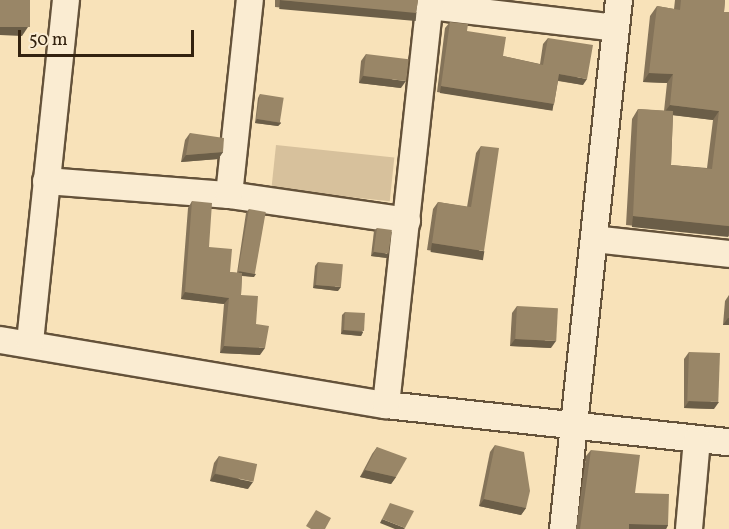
<!DOCTYPE html>
<style>
body{margin:0}
#map{position:relative;width:729px;height:529px;overflow:hidden;background:#f8e2b9;font-family:Vollkorn,serif}
div>[style]{position:absolute}
.green>*{inset:0;background:#d7c19c;transform-origin:0 0}
.roads{filter:drop-shadow(2px 0 #64523a) drop-shadow(-2px 0 #64523a) drop-shadow(0 2px #64523a) drop-shadow(0 -2px #64523a)}
.minor>*{height:26px;margin:-13px;padding:0 13px;transform-origin:13px;border-radius:13px;background:#faecd2}
.wall>*{inset:0;background:#847359}
.shaded-wall>*{inset:0;background:#6b5e48;transform-origin:0 0}
.building>*{inset:0;background:#998667;transform-origin:0 0}
span{translate:-50% -50%;white-space:nowrap;text-align:center;line-height:1.15;-webkit-text-stroke:6px #faecd2;paint-order:stroke}
.scale{position:absolute;left:18px;top:30px;width:176px;height:27px;box-sizing:border-box;border:3px solid #33220f;border-top:0;padding-left:8px;font-size:18px;line-height:21px;white-space:nowrap;color:#33220f;-webkit-text-stroke:4px #faecd2;paint-order:stroke}
</style>
<div id="map">
<div class="green">
<i style="left:276px;top:145px;width:119px;height:44px;rotate:6deg"></i>
</div>
<div class="roads">
<div class="minor">
<i style="left:430px;top:6px;width:187px;rotate:6.7deg"></i>
<i style="left:46px;top:181px;width:184px;rotate:4.4deg"></i>
<i style="left:229px;top:195px;width:180px;rotate:8.3deg"></i>
<i style="left:229px;top:195px;width:196px;rotate:-83.9deg"></i>
<i style="left:594px;top:239px;width:136px;rotate:6.3deg"></i>
<i style="left:0;top:340px;width:391px;rotate:9.6deg"></i>
<i style="left:386px;top:405px;width:345px;rotate:6.2deg"></i>
<i style="left:30px;top:342px;width:344px;rotate:-84deg"></i>
<i style="left:386px;top:405px;width:407px;rotate:-83.8deg"></i>
<i style="left:563px;top:529px;width:532px;rotate:-83.96deg"></i>
<i style="left:689px;top:529px;width:90px;rotate:-84.9deg"></i>
</div>
</div>
<div class="wall">
<i style="clip-path:polygon(275px 0,418px 0,416px 13px,411px 20px,275px 7px)"></i>
<i style="clip-path:polygon(evenodd,675px 0,725px 0,724px 12px,729px 12px,729px 236px,626px 225px,632px 119px,638px 109px,664px 111px,667px 83px,643px 82px,650px 16px,657px 6px,674px 9px,675px 0,673px 115px,713px 120px,707px 168px,671px 165px,673px 115px)"></i>
<i style="clip-path:polygon(450px 22px,503px 56px,540px 64px,543px 44px,548px 38px,583px 85px,558px 81px,554px 104px,550px 110px,437px 92px,445px 28px)"></i>
<i style="clip-path:polygon(366px 54px,401px 88px,359px 83px,361px 61px)"></i>
<i style="clip-path:polygon(260px 94px,281px 123px,278px 126px,255px 123px,258px 98px)"></i>
<i style="clip-path:polygon(190px 133px,223px 152px,218px 159px,181px 162px,185px 140px)"></i>
<i style="clip-path:polygon(481px 146px,479px 258px,427px 250px,433px 209px,438px 202px,467px 207px,476px 153px)"></i>
<i style="clip-path:polygon(192px 201px,209px 247px,230px 272px,237px 273px,246px 213px,249px 209px,254px 277px,242px 276px,241px 295px,256px 324px,260px 355px,220px 353px,224px 304px,181px 299px,188px 208px)"></i>
<i style="clip-path:polygon(377px 228px,387px 258px,371px 256px,374px 231px)"></i>
<i style="clip-path:polygon(318px 262px,338px 291px,313px 288px,315px 266px)"></i>
<i style="clip-path:polygon(729px 295px,729px 325px,723px 325px,725px 301px)"></i>
<i style="clip-path:polygon(517px 306px,551px 348px,510px 346px,512px 313px)"></i>
<i style="clip-path:polygon(345px 312px,363px 332px,361px 336px,341px 334px,342px 315px)"></i>
<i style="clip-path:polygon(689px 352px,714px 409px,684px 408px,684px 359px)"></i>
<i style="clip-path:polygon(495px 445px,526px 508px,521px 515px,479px 506px,490px 452px)"></i>
<i style="clip-path:polygon(377px 447px,396px 477px,391px 484px,360px 477px,372px 454px)"></i>
<i style="clip-path:polygon(591px 450px,668px 525px,666px 529px,576px 529px,586px 456px)"></i>
<i style="clip-path:polygon(219px 456px,248px 489px,210px 481px,214px 463px)"></i>
</div>
<div class="shaded-wall">
<i style="left:280px;top:0;width:137px;height:9px;rotate:5deg"></i>
<i style="clip-path:polygon(0 27px,28px 27px,22px 36px,0 35px)"></i>
<i style="clip-path:polygon(649px 73px,673px 74px,667px 83px,643px 82px)"></i>
<i style="clip-path:polygon(559px 74px,587px 79px,583px 85px,555px 80px)"></i>
<i style="clip-path:polygon(363px 76px,406px 81px,401px 88px,359px 83px)"></i>
<i style="left:441px;top:86px;width:114px;height:7px;rotate:9deg"></i>
<i style="clip-path:polygon(670px 105px,719px 111px,713px 120px,663px 114px)"></i>
<i style="clip-path:polygon(257px 119px,281px 123px,278px 126px,255px 123px)"></i>
<i style="clip-path:polygon(223px 152px,218px 159px,181px 162px,186px 155px)"></i>
<i style="left:633px;top:216px;width:97px;height:11px;rotate:6deg"></i>
<i style="left:432px;top:243px;width:53px;height:9px;rotate:9deg"></i>
<i style="clip-path:polygon(374px 252px,389px 254px,387px 258px,371px 256px)"></i>
<i style="clip-path:polygon(240px 271px,256px 274px,254px 277px,237px 275px)"></i>
<i style="clip-path:polygon(315px 285px,341px 287px,338px 291px,313px 288px)"></i>
<i style="clip-path:polygon(185px 292px,229px 298px,224px 304px,181px 299px)"></i>
<i style="clip-path:polygon(728px 318px,729px 318px,729px 325px,723px 325px)"></i>
<i style="clip-path:polygon(343px 330px,363px 332px,361px 336px,341px 334px)"></i>
<i style="clip-path:polygon(515px 339px,556px 341px,551px 348px,510px 346px)"></i>
<i style="clip-path:polygon(224px 346px,265px 348px,260px 355px,220px 353px)"></i>
<i style="clip-path:polygon(689px 401px,719px 402px,714px 409px,684px 408px)"></i>
<i style="clip-path:polygon(365px 470px,396px 477px,391px 484px,360px 477px)"></i>
<i style="clip-path:polygon(215px 474px,253px 482px,248px 489px,210px 481px)"></i>
<i style="clip-path:polygon(484px 499px,526px 508px,521px 515px,479px 506px)"></i>
<i style="clip-path:polygon(382px 519px,405px 528px,404px 529px,395px 529px,380px 523px)"></i>
<i style="clip-path:polygon(629px 524px,668px 525px,666px 529px,626px 529px)"></i>
</div>
<div class="building">
<i style="left:0;top:0;width:30px;height:27px"></i>
<i style="clip-path:polygon(280px 0,418px 0,416px 13px)"></i>
<i style="clip-path:polygon(681px 0,725px 0,724px 12px,729px 12px,729px 226px,633px 216px,638px 109px,673px 111px,671px 165px,712px 169px,719px 111px,670px 105px,673px 74px,649px 73px,657px 6px,680px 10px)"></i>
<i style="clip-path:polygon(450px 22px,468px 24px,467px 31px,506px 37px,503px 56px,543px 65px,548px 38px,593px 45px,587px 79px,559px 74px,554px 104px,441px 86px)"></i>
<i style="left:366px;top:54px;width:43px;height:22px;rotate:7deg"></i>
<i style="left:260px;top:94px;width:24px;height:25px;rotate:9deg"></i>
<i style="clip-path:polygon(190px 133px,224px 138px,223px 152px,186px 155px)"></i>
<i style="clip-path:polygon(481px 146px,499px 148px,484px 251px,432px 243px,438px 202px,471px 207px)"></i>
<i style="clip-path:polygon(192px 201px,212px 203px,209px 247px,232px 249px,230px 272px,242px 273px,241px 295px,258px 296px,256px 324px,269px 326px,265px 348px,224px 346px,229px 298px,185px 292px)"></i>
<i style="left:249px;top:209px;width:17px;height:63px;rotate:10deg"></i>
<i style="left:377px;top:228px;width:15px;height:24px;rotate:8deg"></i>
<i style="left:318px;top:262px;width:25px;height:23px;rotate:5deg"></i>
<i style="left:517px;top:306px;width:41px;height:33px;rotate:3deg"></i>
<i style="left:345px;top:312px;width:20px;height:18px;rotate:3deg"></i>
<i style="left:689px;top:352px;width:31px;height:49px;rotate:2deg"></i>
<i style="clip-path:polygon(495px 445px,524px 452px,530px 491px,526px 508px,484px 499px)"></i>
<i style="clip-path:polygon(377px 447px,407px 458px,396px 477px,365px 470px)"></i>
<i style="clip-path:polygon(591px 450px,640px 455px,635px 493px,669px 494px,668px 525px,629px 524px,629px 529px,580px 529px)"></i>
<i style="left:219px;top:456px;width:39px;height:18px;rotate:12deg"></i>
<i style="clip-path:polygon(390px 503px,414px 511px,405px 528px,382px 519px)"></i>
<i style="clip-path:polygon(316px 510px,331px 518px,325px 529px,311px 529px,306px 526px)"></i>
</div>
<div class="scale">50 m</div>
</div>
